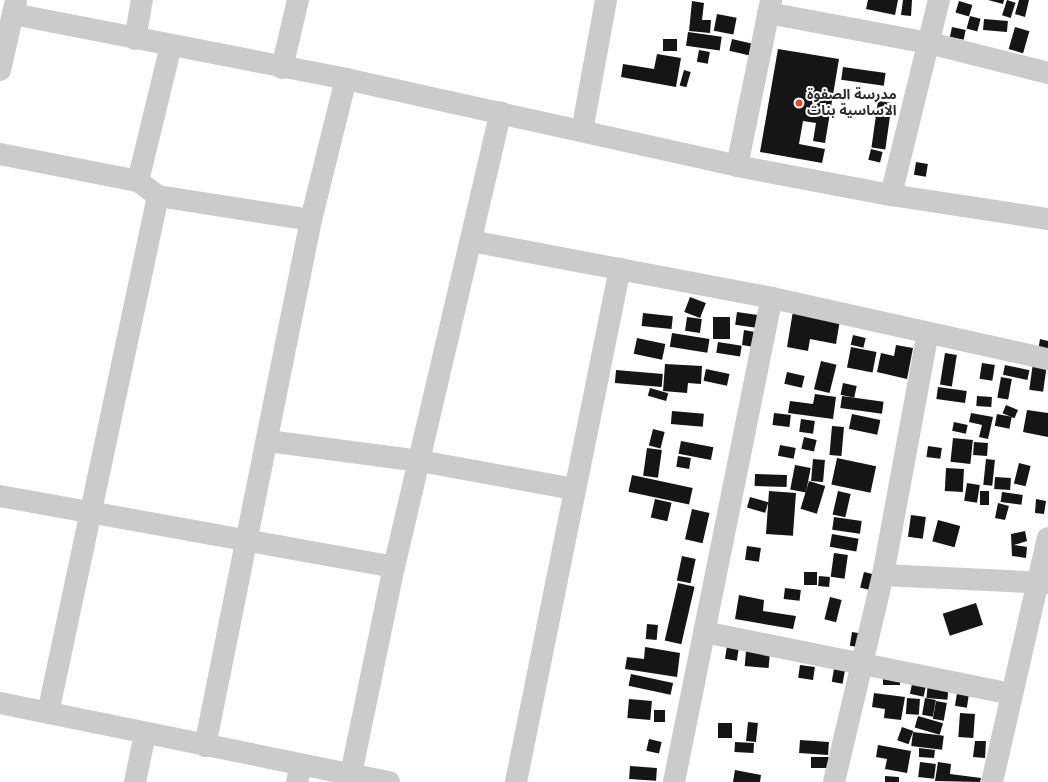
<!DOCTYPE html>
<meta charset="utf-8">
<style>
body{margin:0}
#map{position:relative;width:1048px;height:782px;overflow:hidden;background:#fff;font-family:"Nunito Sans","Noto Sans Arabic",sans-serif}
div>[style]{position:absolute}
.building>*{inset:0;background:#151515;transform-origin:0 0}
.minor>*{height:22px;margin:-11px;padding:0 11px;transform-origin:11px;border-radius:11px;background:#cbcbcb}
.tertiary>*{height:22px;margin:-11px;padding:0 11px;transform-origin:11px;border-radius:11px;background:#cbcbcb}
.dots>*{width:11px;height:11px;translate:-50% -50%;box-sizing:border-box;border:2px solid #fff;border-radius:50%}
span{translate:-50% -50%;white-space:nowrap;text-align:center;line-height:1.15;-webkit-text-stroke:4px #fff;paint-order:stroke}
.poi-label{font-size:14px;color:#2e2e2e;font-weight:700}
.left{translate:0 -50%;text-align:left}
</style>
<div id="map">
<div class="building">
<i style="clip-path:polygon(868px 0,898px 0,895px 15px,866px 9px)"></i>
<i style="clip-path:polygon(903px 0,912px 0,911px 16px,901px 15px)"></i>
<i style="clip-path:polygon(988px 0,1004px 0,1003px 4px)"></i>
<i style="left:1007px;top:0;width:9px;height:16px;rotate:18deg"></i>
<i style="clip-path:polygon(1019px 0,1029px 0,1025px 17px,1015px 14px)"></i>
<i style="clip-path:polygon(692px 1px,704px 3px,702px 20px,711px 20px,710px 33px,689px 31px)"></i>
<i style="left:959px;top:1px;width:14px;height:12px;rotate:17deg"></i>
<i style="left:717px;top:14px;width:20px;height:17px;rotate:11deg"></i>
<i style="left:970px;top:16px;width:11px;height:13px;rotate:15deg"></i>
<i style="left:984px;top:19px;width:24px;height:11px;rotate:5deg"></i>
<i style="left:952px;top:27px;width:14px;height:10px;rotate:12deg"></i>
<i style="left:1015px;top:27px;width:15px;height:23px;rotate:16deg"></i>
<i style="left:688px;top:32px;width:34px;height:14px;rotate:8deg"></i>
<i style="left:663px;top:39px;width:14px;height:12px"></i>
<i style="left:732px;top:39px;width:22px;height:12px;rotate:13deg"></i>
<i style="clip-path:polygon(778px 49px,839px 59px,825px 143px,813px 141px,816px 123px,803px 121px,799px 144px,825px 149px,822px 163px,760px 152px)"></i>
<i style="left:699px;top:50px;width:11px;height:12px;rotate:10deg"></i>
<i style="clip-path:polygon(657px 54px,681px 58px,676px 87px,621px 77px,623px 64px,654px 69px)"></i>
<i style="left:843px;top:67px;width:43px;height:13px;rotate:8deg"></i>
<i style="left:684px;top:70px;width:7px;height:16px;rotate:16deg"></i>
<i style="left:878px;top:101px;width:14px;height:47px;rotate:8deg"></i>
<i style="left:871px;top:149px;width:12px;height:11px;rotate:14deg"></i>
<i style="left:916px;top:162px;width:12px;height:13px;rotate:9deg"></i>
<i style="left:690px;top:297px;width:17px;height:16px;rotate:21deg"></i>
<i style="clip-path:polygon(793px 311px,840px 320px,836px 344px,810px 339px,808px 351px,787px 347px)"></i>
<i style="left:737px;top:312px;width:21px;height:13px;rotate:8deg"></i>
<i style="left:643px;top:313px;width:30px;height:13px;rotate:6deg"></i>
<i style="left:687px;top:317px;width:15px;height:14px;rotate:8deg"></i>
<i style="left:713px;top:317px;width:17px;height:22px"></i>
<i style="clip-path:polygon(744px 330px,755px 332px,754px 347px,742px 345px)"></i>
<i style="left:672px;top:333px;width:38px;height:14px;rotate:9deg"></i>
<i style="left:853px;top:335px;width:13px;height:10px;rotate:13deg"></i>
<i style="left:637px;top:338px;width:29px;height:16px;rotate:12deg"></i>
<i style="clip-path:polygon(1040px 339px,1048px 341px,1048px 352px,1038px 351px)"></i>
<i style="left:718px;top:342px;width:24px;height:11px;rotate:9deg"></i>
<i style="clip-path:polygon(896px 345px,913px 348px,907px 379px,877px 372px,881px 353px,894px 356px)"></i>
<i style="left:851px;top:347px;width:26px;height:21px;rotate:11deg"></i>
<i style="left:945px;top:353px;width:12px;height:32px;rotate:9deg"></i>
<i style="left:821px;top:361px;width:16px;height:29px;rotate:14deg"></i>
<i style="left:982px;top:363px;width:13px;height:16px;rotate:9deg"></i>
<i style="left:1033px;top:363px;width:14px;height:27px;rotate:8deg"></i>
<i style="clip-path:polygon(665px 364px,702px 366px,701px 384px,688px 383px,687px 393px,663px 391px)"></i>
<i style="left:1005px;top:365px;width:25px;height:10px;rotate:12deg"></i>
<i style="left:706px;top:369px;width:24px;height:12px;rotate:12deg"></i>
<i style="left:616px;top:370px;width:47px;height:13px;rotate:5deg"></i>
<i style="left:787px;top:372px;width:18px;height:12px;rotate:13deg"></i>
<i style="left:1001px;top:377px;width:11px;height:21px;rotate:10deg"></i>
<i style="left:843px;top:383px;width:14px;height:12px;rotate:12deg"></i>
<i style="left:938px;top:387px;width:29px;height:12px;rotate:8deg"></i>
<i style="left:650px;top:388px;width:19px;height:8px;rotate:16deg"></i>
<i style="clip-path:polygon(815px 394px,836px 397px,833px 419px,788px 413px,790px 401px,813px 404px)"></i>
<i style="left:842px;top:396px;width:42px;height:12px;rotate:8deg"></i>
<i style="left:977px;top:396px;width:15px;height:10px;rotate:4deg"></i>
<i style="left:1006px;top:405px;width:13px;height:9px;rotate:23deg"></i>
<i style="clip-path:polygon(1027px 410px,1048px 413px,1048px 437px,1023px 432px)"></i>
<i style="left:672px;top:411px;width:32px;height:13px;rotate:5deg"></i>
<i style="left:774px;top:413px;width:17px;height:12px;rotate:7deg"></i>
<i style="clip-path:polygon(971px 413px,993px 417px,988px 439px,979px 437px,982px 425px,969px 422px)"></i>
<i style="left:852px;top:414px;width:29px;height:15px;rotate:12deg"></i>
<i style="left:997px;top:414px;width:15px;height:12px;rotate:11deg"></i>
<i style="left:801px;top:419px;width:14px;height:13px;rotate:8deg"></i>
<i style="left:954px;top:422px;width:14px;height:9px;rotate:12deg"></i>
<i style="left:832px;top:426px;width:12px;height:29px;rotate:5deg"></i>
<i style="left:653px;top:429px;width:12px;height:17px;rotate:14deg"></i>
<i style="left:804px;top:437px;width:13px;height:12px;rotate:13deg"></i>
<i style="left:953px;top:438px;width:20px;height:24px;rotate:6deg"></i>
<i style="left:681px;top:441px;width:33px;height:13px;rotate:11deg"></i>
<i style="left:974px;top:442px;width:14px;height:13px;rotate:4deg"></i>
<i style="left:780px;top:445px;width:16px;height:11px;rotate:11deg"></i>
<i style="left:928px;top:446px;width:14px;height:11px;rotate:8deg"></i>
<i style="left:647px;top:448px;width:15px;height:28px;rotate:8deg"></i>
<i style="left:678px;top:456px;width:13px;height:11px;rotate:9deg"></i>
<i style="left:837px;top:458px;width:40px;height:27px;rotate:12deg"></i>
<i style="left:813px;top:459px;width:12px;height:22px;rotate:5deg"></i>
<i style="left:986px;top:459px;width:9px;height:26px;rotate:6deg"></i>
<i style="left:1019px;top:463px;width:12px;height:21px;rotate:14deg"></i>
<i style="left:795px;top:465px;width:16px;height:25px;rotate:11deg"></i>
<i style="left:946px;top:468px;width:18px;height:23px;rotate:3deg"></i>
<i style="left:755px;top:474px;width:32px;height:12px;rotate:2deg"></i>
<i style="left:632px;top:475px;width:62px;height:17px;rotate:12deg"></i>
<i style="left:995px;top:477px;width:16px;height:12px;rotate:4deg"></i>
<i style="left:809px;top:481px;width:17px;height:29px;rotate:17deg"></i>
<i style="left:967px;top:483px;width:13px;height:18px;rotate:9deg"></i>
<i style="left:769px;top:491px;width:27px;height:43px;rotate:4deg"></i>
<i style="left:838px;top:491px;width:13px;height:24px;rotate:13deg"></i>
<i style="left:980px;top:491px;width:9px;height:14px"></i>
<i style="left:1002px;top:492px;width:21px;height:10px;rotate:8deg"></i>
<i style="left:750px;top:497px;width:19px;height:11px;rotate:16deg"></i>
<i style="left:655px;top:499px;width:17px;height:19px;rotate:13deg"></i>
<i style="clip-path:polygon(1036px 499px,1046px 501px,1044px 514px,1035px 513px)"></i>
<i style="clip-path:polygon(998px 503px,1009px 506px,1005px 520px,995px 518px)"></i>
<i style="left:692px;top:509px;width:18px;height:31px;rotate:13deg"></i>
<i style="left:911px;top:515px;width:15px;height:22px;rotate:8deg"></i>
<i style="left:834px;top:517px;width:28px;height:13px;rotate:8deg"></i>
<i style="left:938px;top:520px;width:23px;height:22px;rotate:15deg"></i>
<i style="clip-path:polygon(1025px 531px,1027px 541px,1014px 545px,1027px 547px,1026px 558px,1012px 556px,1011px 534px)"></i>
<i style="left:832px;top:534px;width:27px;height:13px;rotate:10deg"></i>
<i style="left:747px;top:546px;width:14px;height:14px;rotate:8deg"></i>
<i style="left:834px;top:553px;width:14px;height:24px;rotate:8deg"></i>
<i style="left:682px;top:556px;width:14px;height:25px;rotate:12deg"></i>
<i style="left:804px;top:572px;width:13px;height:13px"></i>
<i style="left:864px;top:572px;width:16px;height:16px;rotate:14deg"></i>
<i style="left:819px;top:576px;width:11px;height:10px;rotate:5deg"></i>
<i style="left:678px;top:583px;width:17px;height:59px;rotate:13deg"></i>
<i style="left:785px;top:588px;width:16px;height:11px;rotate:7deg"></i>
<i style="clip-path:polygon(739px 595px,764px 600px,763px 611px,796px 616px,793px 629px,735px 619px)"></i>
<i style="left:830px;top:597px;width:12px;height:23px;rotate:14deg"></i>
<i style="left:976px;top:603px;width:23px;height:35px;rotate:72deg"></i>
<i style="left:647px;top:624px;width:11px;height:15px;rotate:5deg"></i>
<i style="left:852px;top:632px;width:12px;height:14px;rotate:9deg"></i>
<i style="left:727px;top:646px;width:12px;height:13px;rotate:9deg"></i>
<i style="clip-path:polygon(645px 647px,680px 653px,677px 677px,625px 669px,627px 657px,644px 659px)"></i>
<i style="left:746px;top:651px;width:24px;height:15px;rotate:5deg"></i>
<i style="left:800px;top:665px;width:15px;height:13px;rotate:8deg"></i>
<i style="left:834px;top:669px;width:11px;height:13px;rotate:10deg"></i>
<i style="left:883px;top:672px;width:17px;height:13px"></i>
<i style="left:631px;top:674px;width:43px;height:12px;rotate:12deg"></i>
<i style="left:928px;top:681px;width:21px;height:17px;rotate:5deg"></i>
<i style="left:912px;top:684px;width:14px;height:10px;rotate:12deg"></i>
<i style="clip-path:polygon(874px 693px,905px 697px,901px 720px,884px 718px,885px 709px,872px 707px)"></i>
<i style="left:957px;top:693px;width:12px;height:13px;rotate:9deg"></i>
<i style="left:907px;top:698px;width:13px;height:16px;rotate:4deg"></i>
<i style="left:925px;top:698px;width:11px;height:17px;rotate:10deg"></i>
<i style="left:629px;top:699px;width:23px;height:19px;rotate:5deg"></i>
<i style="left:936px;top:701px;width:11px;height:18px;rotate:10deg"></i>
<i style="left:654px;top:710px;width:11px;height:12px"></i>
<i style="left:960px;top:713px;width:15px;height:24px;rotate:4deg"></i>
<i style="left:918px;top:716px;width:26px;height:12px;rotate:16deg"></i>
<i style="left:748px;top:722px;width:10px;height:19px;rotate:6deg"></i>
<i style="left:718px;top:723px;width:14px;height:15px"></i>
<i style="left:902px;top:727px;width:12px;height:14px;rotate:20deg"></i>
<i style="left:913px;top:732px;width:31px;height:14px;rotate:7deg"></i>
<i style="left:649px;top:739px;width:13px;height:12px;rotate:13deg"></i>
<i style="left:800px;top:740px;width:29px;height:13px;rotate:4deg"></i>
<i style="clip-path:polygon(975px 741px,986px 741px,985px 758px,973px 757px)"></i>
<i style="left:735px;top:742px;width:19px;height:10px;rotate:3deg"></i>
<i style="clip-path:polygon(878px 745px,911px 751px,907px 773px,885px 769px,887px 759px,876px 757px)"></i>
<i style="clip-path:polygon(919px 748px,935px 750px,934px 758px,919px 757px)"></i>
<i style="left:811px;top:757px;width:18px;height:11px"></i>
<i style="left:920px;top:762px;width:16px;height:15px;rotate:7deg"></i>
<i style="clip-path:polygon(938px 762px,951px 764px,950px 774px,981px 778px,980px 782px,935px 781px)"></i>
<i style="left:630px;top:766px;width:27px;height:13px;rotate:4deg"></i>
<i style="clip-path:polygon(735px 770px,761px 775px,760px 782px,733px 782px)"></i>
<i style="clip-path:polygon(885px 776px,899px 777px,899px 782px,885px 782px)"></i>
</div>
<div class="minor">
<i style="left:768px;top:13px;width:164px;rotate:10.6deg"></i>
<i style="left:929px;top:43px;width:123px;rotate:14.1deg"></i>
<i style="left:13px;top:14px;width:339px;rotate:11deg"></i>
<i style="left:346px;top:79px;width:401px;rotate:12.5deg"></i>
<i style="left:737px;top:166px;width:157px;rotate:10.7deg"></i>
<i style="left:891px;top:195px;width:159px;rotate:8.7deg"></i>
<i style="left:135px;top:39px;width:40px;rotate:-80deg"></i>
<i style="left:282px;top:68px;width:70px;rotate:-76.8deg"></i>
<i style="left:582px;top:131px;width:133px;rotate:-79.6deg"></i>
<i style="left:0;top:154px;width:141px;rotate:11.1deg"></i>
<i style="left:138px;top:181px;width:25px;rotate:37deg"></i>
<i style="left:158px;top:196px;width:155px;rotate:8.9deg"></i>
<i style="left:737px;top:166px;width:169px;rotate:-78.4deg"></i>
<i style="left:138px;top:181px;width:139px;rotate:-76.3deg"></i>
<i style="left:891px;top:195px;width:201px;rotate:-76.2deg"></i>
<i style="left:471px;top:241px;width:306px;rotate:10.7deg"></i>
<i style="left:772px;top:298px;width:283px;rotate:12.5deg"></i>
<i style="left:268px;top:441px;width:153px;rotate:7.5deg"></i>
<i style="left:420px;top:461px;width:157px;rotate:10.3deg"></i>
<i style="left:0;top:496px;width:400px;rotate:10.2deg"></i>
<i style="left:883px;top:575px;width:165px;rotate:2.8deg"></i>
<i style="left:704px;top:632px;width:314px;rotate:11.4deg"></i>
<i style="left:48px;top:713px;width:529px;rotate:-77.99deg"></i>
<i style="left:205px;top:746px;width:537px;rotate:-78.61deg"></i>
<i style="left:311px;top:220px;width:145px;rotate:-76.1deg"></i>
<i style="left:351px;top:774px;width:211px;rotate:-78.3deg"></i>
<i style="left:394px;top:567px;width:467px;rotate:-76.8deg"></i>
<i style="left:135px;top:782px;width:49px;rotate:-78.2deg"></i>
<i style="left:297px;top:782px;width:18px;rotate:-77deg"></i>
<i style="left:516px;top:782px;width:524px;rotate:-78.56deg"></i>
<i style="left:674px;top:782px;width:494px;rotate:-78.6deg"></i>
<i style="left:834px;top:782px;width:213px;rotate:-76.7deg"></i>
<i style="left:883px;top:575px;width:246px;rotate:-79.5deg"></i>
<i style="left:992px;top:782px;width:250px;rotate:-77.1deg"></i>
</div>
<div class="tertiary">
<i style="left:0;top:70px;width:72px;rotate:-77.1deg"></i>
<i style="left:0;top:703px;width:397px;rotate:11.5deg"></i>
</div>
<div class="dots">
<i style="left:799px;top:103px;background:#f04524"></i>
</div>
<div class="poi-label">
<span class="left" style="left:807px;top:103px">مدرسة الصفوة<br>الاساسية بنات</span>
</div>
</div>
